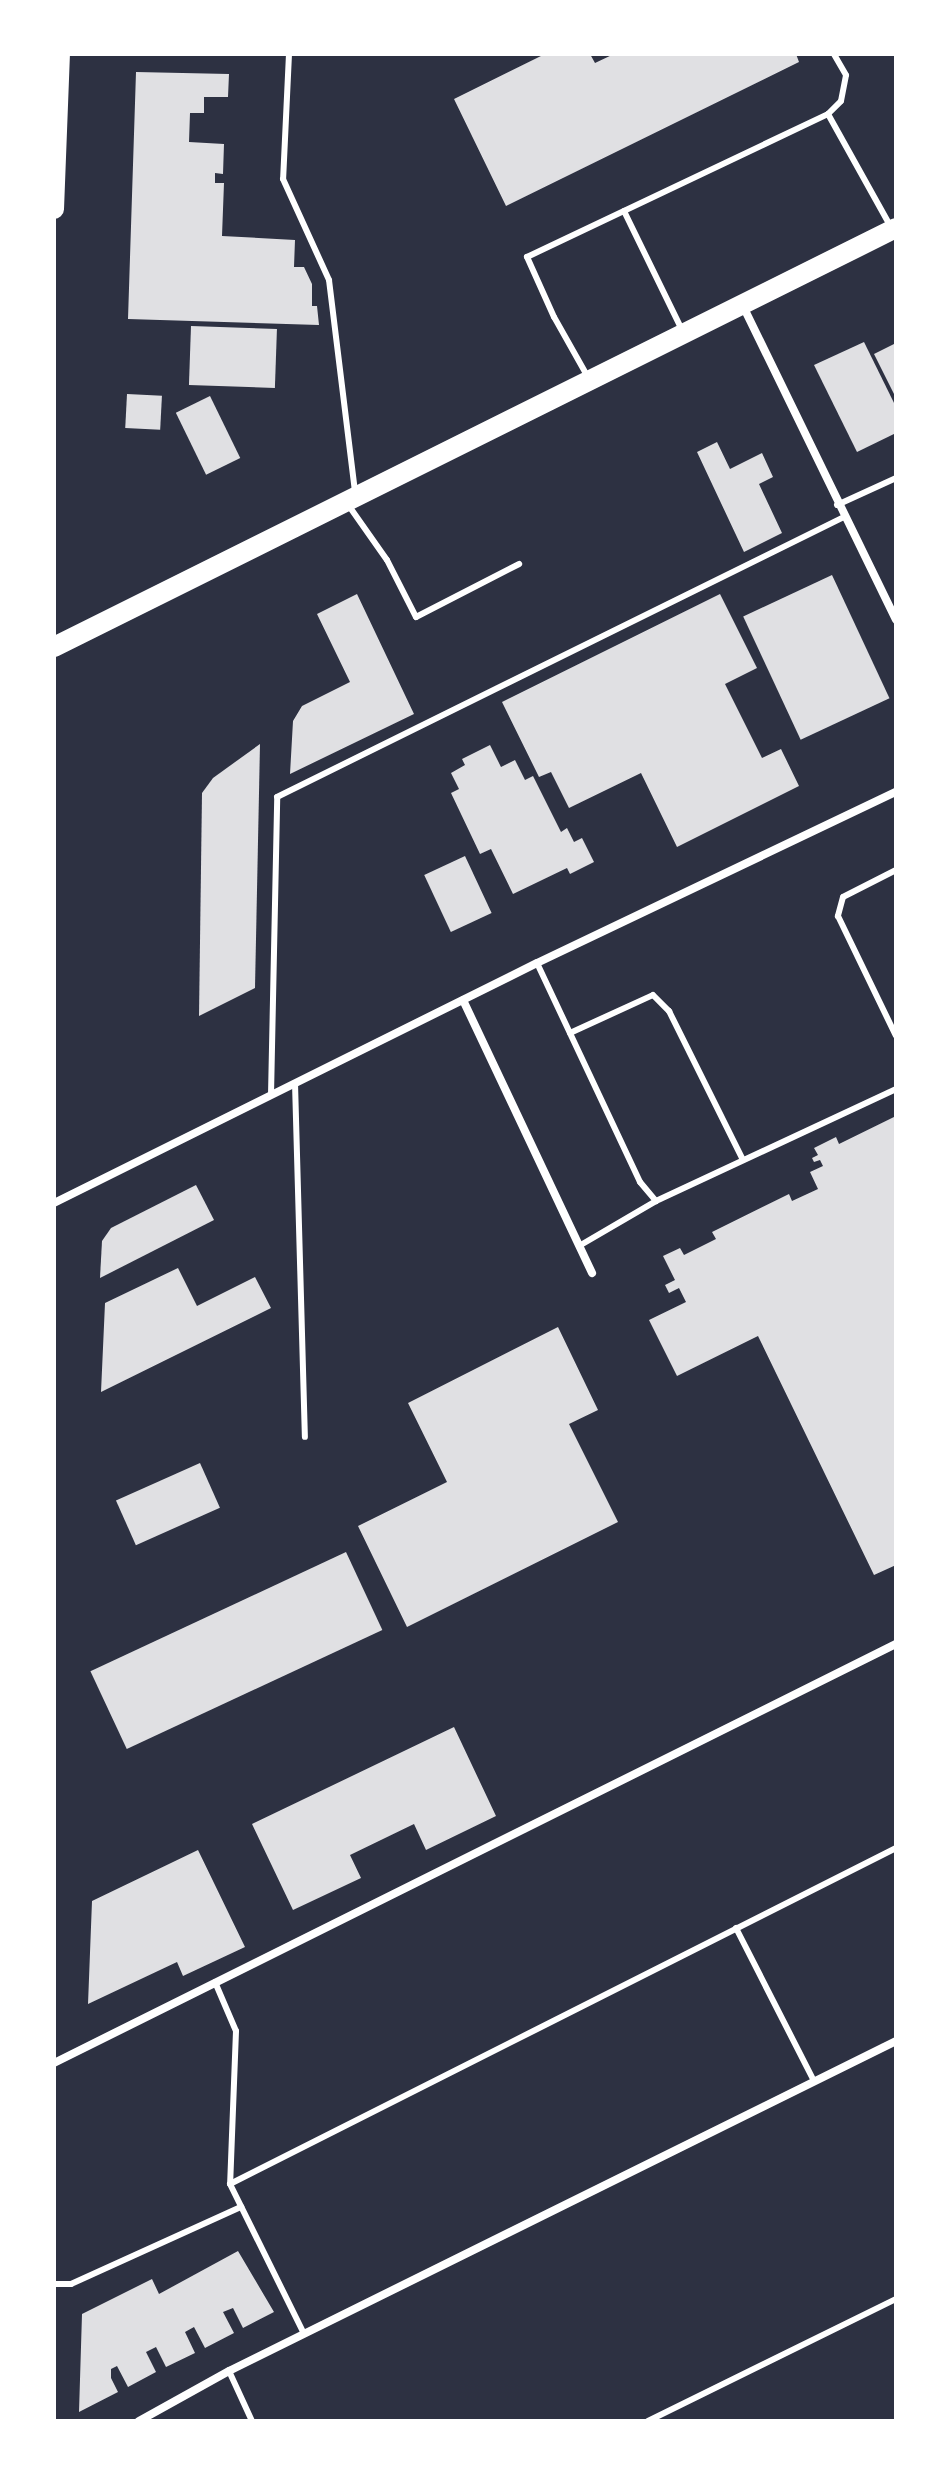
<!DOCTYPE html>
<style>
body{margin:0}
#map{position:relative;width:950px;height:2475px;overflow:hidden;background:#2d3142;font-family:"Titillium Web",sans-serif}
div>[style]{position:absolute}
.building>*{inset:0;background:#e0e0e3;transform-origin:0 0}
.service>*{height:6px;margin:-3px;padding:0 3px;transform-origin:3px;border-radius:3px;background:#fff}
.minor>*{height:8px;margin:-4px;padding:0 4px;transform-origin:4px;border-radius:4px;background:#fff}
.primary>*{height:20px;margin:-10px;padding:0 10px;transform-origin:10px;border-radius:10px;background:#fff}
span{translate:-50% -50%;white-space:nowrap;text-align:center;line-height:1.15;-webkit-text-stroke:8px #fff;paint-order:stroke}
.frame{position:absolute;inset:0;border:56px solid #fff;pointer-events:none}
</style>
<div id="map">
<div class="building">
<i style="clip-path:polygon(545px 54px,590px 54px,595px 63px,614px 54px,796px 54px,799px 62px,506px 206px,454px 99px)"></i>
<i style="clip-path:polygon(136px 72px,229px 74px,228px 97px,204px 97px,204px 113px,190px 113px,189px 142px,224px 144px,223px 174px,215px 173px,215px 183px,224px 183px,222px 236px,295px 240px,294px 267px,304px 267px,312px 284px,312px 306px,317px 306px,319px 325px,128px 319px)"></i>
<i style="left:191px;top:326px;width:86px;height:59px;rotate:2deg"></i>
<i style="clip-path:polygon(864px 342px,896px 407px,896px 433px,857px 452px,814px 365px)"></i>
<i style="clip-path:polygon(896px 343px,896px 398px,874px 354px)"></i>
<i style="left:127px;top:394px;width:35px;height:34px;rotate:3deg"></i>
<i style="left:210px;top:396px;width:69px;height:38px;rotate:64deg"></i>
<i style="clip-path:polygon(717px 442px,730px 469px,762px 453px,773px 477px,759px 484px,782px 533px,744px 552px,697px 452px)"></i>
<i style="left:832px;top:575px;width:136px;height:98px;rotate:65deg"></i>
<i style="clip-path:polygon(357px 594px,414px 714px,290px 774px,293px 721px,302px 706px,350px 682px,317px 614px)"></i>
<i style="clip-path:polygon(720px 594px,757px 668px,725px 684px,762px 758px,781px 749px,799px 786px,677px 847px,641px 773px,569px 808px,551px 772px,539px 777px,502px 702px)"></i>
<i style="clip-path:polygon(260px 744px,255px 988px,199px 1016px,202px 793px,213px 778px)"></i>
<i style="clip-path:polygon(490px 745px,501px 767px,515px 760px,525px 780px,533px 776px,561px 832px,567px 828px,574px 842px,582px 838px,594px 862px,570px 874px,567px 868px,513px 894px,491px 849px,480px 854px,451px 793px,459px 789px,451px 773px,465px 765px,462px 759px)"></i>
<i style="left:465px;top:856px;width:63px;height:45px;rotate:65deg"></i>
<i style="clip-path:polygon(896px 1116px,896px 1565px,874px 1575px,758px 1336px,677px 1376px,649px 1320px,686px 1302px,679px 1288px,669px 1293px,665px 1285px,675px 1280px,663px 1256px,680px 1248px,684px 1255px,716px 1239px,712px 1232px,789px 1194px,792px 1201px,818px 1189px,810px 1172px,823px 1166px,820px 1160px,814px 1162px,812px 1158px,818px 1155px,814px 1148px,836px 1137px,839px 1144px)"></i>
<i style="clip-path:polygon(196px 1185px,214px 1220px,100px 1278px,102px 1241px,111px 1228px)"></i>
<i style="clip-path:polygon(178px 1268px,197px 1306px,255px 1277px,271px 1308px,101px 1392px,105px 1303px)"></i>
<i style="clip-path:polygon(558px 1327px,598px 1410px,569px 1424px,618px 1522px,407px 1627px,358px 1526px,447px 1482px,408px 1403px)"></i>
<i style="left:200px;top:1463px;width:49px;height:92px;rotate:66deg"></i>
<i style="left:346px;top:1552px;width:86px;height:282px;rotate:65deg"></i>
<i style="clip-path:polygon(454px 1727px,496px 1816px,426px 1850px,414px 1824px,350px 1855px,361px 1878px,293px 1910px,252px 1824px)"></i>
<i style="clip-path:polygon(198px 1850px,245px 1947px,183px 1976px,177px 1962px,88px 2004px,92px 1901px)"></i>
<i style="clip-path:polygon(238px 2251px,274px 2312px,243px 2328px,233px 2308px,223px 2312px,234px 2333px,205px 2348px,194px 2327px,185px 2332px,195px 2353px,166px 2367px,156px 2347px,146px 2352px,156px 2372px,128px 2387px,117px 2366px,111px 2369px,111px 2378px,118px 2392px,79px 2412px,82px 2314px,152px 2279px,159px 2294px)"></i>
</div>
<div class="service">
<i style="left:289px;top:54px;width:125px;rotate:92.7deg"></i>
<i style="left:283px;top:179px;width:111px;rotate:65.5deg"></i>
<i style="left:329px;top:280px;width:213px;rotate:83deg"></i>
<i style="left:828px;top:114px;width:129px;rotate:60.9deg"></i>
<i style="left:624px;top:211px;width:135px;rotate:64deg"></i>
<i style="left:589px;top:379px;width:71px;rotate:-119.4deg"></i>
<i style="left:554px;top:317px;width:66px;rotate:-114.2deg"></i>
<i style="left:527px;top:257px;width:333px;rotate:-25.4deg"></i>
<i style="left:828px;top:114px;width:18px;rotate:-45deg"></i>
<i style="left:841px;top:101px;width:26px;rotate:-79deg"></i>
<i style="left:846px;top:75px;width:24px;rotate:-120deg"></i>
<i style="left:837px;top:505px;width:65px;rotate:-24.6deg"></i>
<i style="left:349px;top:506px;width:66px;rotate:54.9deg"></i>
<i style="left:387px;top:560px;width:64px;rotate:63deg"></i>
<i style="left:416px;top:617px;width:116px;rotate:-27.2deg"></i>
<i style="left:896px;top:870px;width:59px;rotate:153deg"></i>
<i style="left:843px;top:897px;width:20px;rotate:105deg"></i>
<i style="left:838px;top:916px;width:133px;rotate:64.2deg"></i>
<i style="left:537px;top:963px;width:242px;rotate:64.8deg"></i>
<i style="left:640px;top:1182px;width:25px;rotate:50deg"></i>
<i style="left:570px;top:1033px;width:91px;rotate:-24.6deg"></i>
<i style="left:653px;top:995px;width:23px;rotate:45deg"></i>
<i style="left:669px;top:1011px;width:166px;rotate:63.6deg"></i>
<i style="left:295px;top:1083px;width:354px;rotate:88.4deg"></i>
<i style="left:271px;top:1095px;width:298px;rotate:-88.8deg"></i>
<i style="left:277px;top:797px;width:632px;rotate:-26.28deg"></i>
<i style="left:579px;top:1246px;width:89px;rotate:-30.3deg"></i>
<i style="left:656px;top:1201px;width:265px;rotate:-25deg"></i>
<i style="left:736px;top:1928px;width:172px;rotate:63deg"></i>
<i style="left:215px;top:1982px;width:53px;rotate:66.8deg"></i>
<i style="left:236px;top:2031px;width:153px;rotate:92.2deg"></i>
<i style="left:230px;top:2184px;width:167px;rotate:63.7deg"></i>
<i style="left:230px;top:2184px;width:746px;rotate:-26.77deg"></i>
<i style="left:54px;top:2284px;width:17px"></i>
<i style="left:71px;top:2284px;width:187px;rotate:-24.4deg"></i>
<i style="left:229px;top:2371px;width:55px;rotate:65.3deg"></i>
<i style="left:648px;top:2421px;width:276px;rotate:-26.2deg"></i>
</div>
<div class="minor">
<i style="left:743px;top:306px;width:349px;rotate:64deg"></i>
<i style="left:463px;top:1000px;width:302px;rotate:64.7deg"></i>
<i style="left:54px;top:1203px;width:539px;rotate:-26.42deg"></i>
<i style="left:537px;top:963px;width:398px;rotate:-25.5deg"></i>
<i style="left:54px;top:2063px;width:940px;rotate:-26.46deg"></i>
<i style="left:139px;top:2421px;width:103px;rotate:-29.1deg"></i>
<i style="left:229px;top:2371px;width:744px;rotate:-26.32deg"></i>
</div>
<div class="primary">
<i style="left:54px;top:209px;width:155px;rotate:-87.8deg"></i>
<i style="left:54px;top:647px;width:940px;rotate:-26.46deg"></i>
</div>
<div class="frame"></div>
</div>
